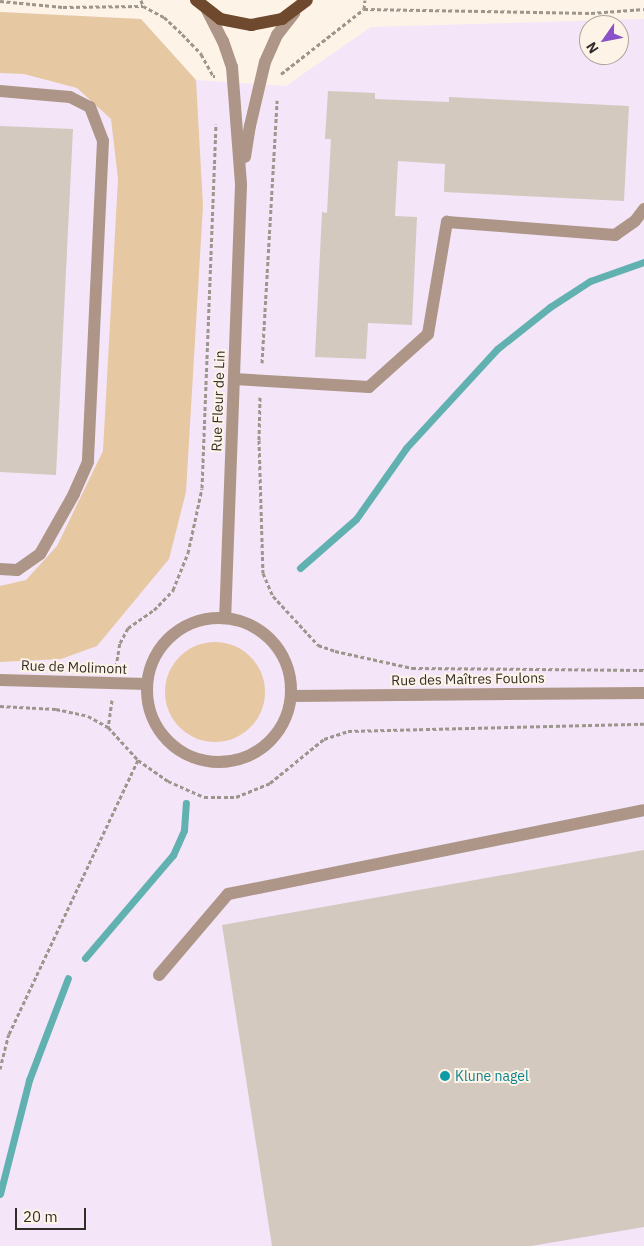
<!DOCTYPE html>
<meta charset="utf-8">
<style>
body{margin:0}
#map{position:relative;width:644px;height:1246px;overflow:hidden;background:#fef3e7;font-family:"IBM Plex Sans",sans-serif}
div>[style]{position:absolute}
.industrial>*{inset:0;background:#f4e5f9}
.green>*{inset:0;background:#e6c8a2}
.round{border-radius:50%}
.stream>*{height:7px;margin:-3.5px;padding:0 3.5px;transform-origin:3.5px;border-radius:3.5px;background:#61b1b1}
.building>*{inset:0;background:#d3c9be}
.path>*{height:3px;margin-top:-1.5px;transform-origin:0;background:repeating-linear-gradient(90deg,#9d968d 0 4px,transparent 0 6.5px)}
.minor>*{height:12px;margin:-6px;padding:0 6px;transform-origin:6px;border-radius:6px;background:#ad9687}
.minor>.ring{margin:-6px;padding:0;box-sizing:content-box;background:none;border:12px solid #ad9687;border-radius:50%}
.major>*{height:12px;margin:-6px;padding:0 6px;transform-origin:6px;border-radius:6px;background:#6f492e}
.dots>*{width:14px;height:14px;translate:-50% -50%;box-sizing:border-box;border:2px solid #fef3e7;border-radius:50%}
span{translate:-50% -50%;white-space:nowrap;text-align:center;line-height:1.15;-webkit-text-stroke:4px #fef3e7;paint-order:stroke}
.street-label{font-size:14px;color:#312e29}
.culture-label{font-size:14px;color:#0d838f}
.left{translate:0 -50%;text-align:left}
.north{position:absolute;left:579px;top:15px;width:50px;height:50px;box-sizing:border-box;background:#fef3e7;border:1px solid #aca49b;border-radius:50%;rotate:237deg;font-size:14px;font-weight:700;line-height:20px;text-align:center;color:#312e29}
.north::after{content:'';display:block;margin:auto;width:18px;height:22px;background:#8b51c8;clip-path:polygon(50% 0,100% 100%,50% 72%,0 100%)}
.scale{position:absolute;left:15px;top:1208px;width:71px;height:22px;box-sizing:border-box;border:2px solid #312e29;border-top:0;padding-left:6px;font-size:15px;line-height:18px;white-space:nowrap;color:#312e29;-webkit-text-stroke:4px #fef3e7;paint-order:stroke}
</style>
<div id="map">
<div class="industrial">
<i style="clip-path:polygon(evenodd,0 12px,141px 19px,196px 80px,286px 86px,371px 27px,644px 19px,644px 1246px,0 1246px,0 12px,589px 25px,619px 25px,619px 55px,589px 55px,589px 25px)"></i>
</div>
<div class="green">
<i style="clip-path:polygon(0 12px,141px 19px,196px 80px,203px 206px,186px 492px,169px 559px,97px 646px,61px 659px,0 662px,0 586px,26px 580px,57px 546px,103px 451px,118px 179px,111px 119px,77px 88px,24px 74px,0 73px)"></i>
<i class="round" style="left:165px;top:642px;width:100px;height:100px"></i>
</div>
<div class="stream">
<i style="left:300px;top:568px;width:74px;rotate:-41.2deg"></i>
<i style="left:356px;top:519px;width:87px;rotate:-54.8deg"></i>
<i style="left:406px;top:448px;width:134px;rotate:-47.4deg"></i>
<i style="left:497px;top:349px;width:68px;rotate:-38.4deg"></i>
<i style="left:550px;top:307px;width:48px;rotate:-33deg"></i>
<i style="left:590px;top:281px;width:57px;rotate:-19.4deg"></i>
<i style="left:85px;top:958px;width:135px;rotate:-49.5deg"></i>
<i style="left:173px;top:855px;width:27px;rotate:-66deg"></i>
<i style="left:184px;top:830px;width:27px;rotate:-86deg"></i>
<i style="left:0;top:1194px;width:118px;rotate:-75.7deg"></i>
<i style="left:29px;top:1080px;width:109px;rotate:-69.1deg"></i>
</div>
<div class="building">
<i style="clip-path:polygon(328px 91px,375px 93px,375px 99px,449px 102px,449px 97px,629px 106px,624px 201px,444px 192px,445px 164px,398px 161px,395px 216px,417px 217px,412px 325px,368px 323px,366px 359px,315px 357px,322px 212px,327px 213px,331px 139px,325px 139px)"></i>
<i style="clip-path:polygon(0 126px,73px 129px,56px 475px,0 472px)"></i>
<i style="clip-path:polygon(644px 850px,644px 1227px,531px 1246px,272px 1246px,222px 925px)"></i>
</div>
<div class="path">
<i style="left:141px;top:0;width:6px;rotate:72deg"></i>
<i style="left:0;top:1px;width:63px;rotate:5.4deg"></i>
<i style="left:63px;top:7px;width:80px;rotate:-0.7deg"></i>
<i style="left:143px;top:6px;width:24px;rotate:28deg"></i>
<i style="left:164px;top:17px;width:25px;rotate:43deg"></i>
<i style="left:182px;top:34px;width:28px;rotate:46deg"></i>
<i style="left:201px;top:54px;width:25px;rotate:61deg"></i>
<i style="left:213px;top:76px;width:2px"></i>
<i style="left:364px;top:9px;width:9px;rotate:-84deg"></i>
<i style="left:281px;top:74px;width:105px;rotate:-38.1deg"></i>
<i style="left:364px;top:9px;width:227px;rotate:1deg"></i>
<i style="left:591px;top:13px;width:53px;rotate:-4.3deg"></i>
<i style="left:262px;top:363px;width:263px;rotate:-86.7deg"></i>
<i style="left:260px;top:397px;width:43px;rotate:91.3deg"></i>
<i style="left:259px;top:440px;width:133px;rotate:88.3deg"></i>
<i style="left:263px;top:573px;width:25px;rotate:67deg"></i>
<i style="left:273px;top:596px;width:67px;rotate:47.4deg"></i>
<i style="left:318px;top:645px;width:18px;rotate:19deg"></i>
<i style="left:335px;top:651px;width:79px;rotate:12.4deg"></i>
<i style="left:412px;top:668px;width:232px;rotate:0.5deg"></i>
<i style="left:116px;top:667px;width:24px;rotate:-81deg"></i>
<i style="left:120px;top:643px;width:17px;rotate:-62deg"></i>
<i style="left:128px;top:628px;width:32px;rotate:-35deg"></i>
<i style="left:154px;top:610px;width:28px;rotate:-46deg"></i>
<i style="left:173px;top:590px;width:40px;rotate:-68deg"></i>
<i style="left:188px;top:553px;width:66px;rotate:-77.8deg"></i>
<i style="left:202px;top:488px;width:364px;rotate:-87.8deg"></i>
<i style="left:112px;top:700px;width:27px;rotate:98deg"></i>
<i style="left:108px;top:727px;width:45px;rotate:47.7deg"></i>
<i style="left:138px;top:760px;width:37px;rotate:35deg"></i>
<i style="left:168px;top:781px;width:39px;rotate:24deg"></i>
<i style="left:204px;top:797px;width:32px"></i>
<i style="left:236px;top:797px;width:37px;rotate:-22deg"></i>
<i style="left:270px;top:783px;width:70px;rotate:-39.2deg"></i>
<i style="left:324px;top:739px;width:25px;rotate:-18deg"></i>
<i style="left:348px;top:731px;width:296px;rotate:-1.4deg"></i>
<i style="left:0;top:706px;width:56px;rotate:3.1deg"></i>
<i style="left:56px;top:709px;width:33px;rotate:12deg"></i>
<i style="left:88px;top:716px;width:23px;rotate:29deg"></i>
<i style="left:0;top:1069px;width:36px;rotate:-76deg"></i>
<i style="left:9px;top:1034px;width:303px;rotate:-64.8deg"></i>
</div>
<div class="minor">
<i style="left:207px;top:10px;width:35px;rotate:63deg"></i>
<i style="left:223px;top:41px;width:28px;rotate:71deg"></i>
<i style="left:232px;top:67px;width:118px;rotate:85.6deg"></i>
<i style="left:241px;top:185px;width:433px;rotate:92.1deg"></i>
<i style="left:0;top:91px;width:70px;rotate:4.9deg"></i>
<i style="left:70px;top:97px;width:22px;rotate:27deg"></i>
<i style="left:90px;top:107px;width:36px;rotate:69deg"></i>
<i style="left:103px;top:141px;width:321px;rotate:92.7deg"></i>
<i style="left:88px;top:462px;width:35px;rotate:114deg"></i>
<i style="left:74px;top:494px;width:69px;rotate:119.5deg"></i>
<i style="left:40px;top:554px;width:28px;rotate:145deg"></i>
<i style="left:17px;top:570px;width:17px;rotate:-177deg"></i>
<i style="left:245px;top:157px;width:31px;rotate:-81deg"></i>
<i style="left:250px;top:126px;width:66px;rotate:-76.8deg"></i>
<i style="left:265px;top:62px;width:30px;rotate:-66deg"></i>
<i style="left:277px;top:35px;width:28px;rotate:-52deg"></i>
<i style="left:234px;top:379px;width:135px;rotate:3.4deg"></i>
<i style="left:369px;top:387px;width:79px;rotate:-41.9deg"></i>
<i style="left:428px;top:334px;width:114px;rotate:-80.4deg"></i>
<i style="left:447px;top:222px;width:169px;rotate:4.4deg"></i>
<i style="left:615px;top:235px;width:24px;rotate:-35deg"></i>
<i style="left:635px;top:221px;width:15px;rotate:-53deg"></i>
<i class="ring" style="left:147px;top:618px;width:132px;height:132px"></i>
<i style="left:0;top:680px;width:147px;rotate:1.6deg"></i>
<i style="left:292px;top:696px;width:352px;rotate:-0.5deg"></i>
<i style="left:159px;top:975px;width:106px;rotate:-49.6deg"></i>
<i style="left:228px;top:894px;width:424px;rotate:-11.4deg"></i>
</div>
<div class="major">
<i style="left:196px;top:0;width:31px;rotate:38deg"></i>
<i style="left:220px;top:19px;width:32px;rotate:11deg"></i>
<i style="left:251px;top:25px;width:32px;rotate:-11deg"></i>
<i style="left:282px;top:19px;width:31px;rotate:-37deg"></i>
</div>
<div class="dots">
<i style="left:445px;top:1076px;background:#0f9aa8"></i>
</div>
<div class="street-label">
<span style="left:218px;top:401px;rotate:-88deg">Rue Fleur de Lin</span>
<span style="left:74px;top:667px;rotate:2deg">Rue de Molimont</span>
<span style="left:468px;top:679px;rotate:-1deg">Rue des Maîtres Foulons</span>
</div>
<div class="culture-label">
<span class="left" style="left:455px;top:1076px">Klune nagel</span>
</div>
<div class="north">N</div>
<div class="scale">20 m</div>
</div>
